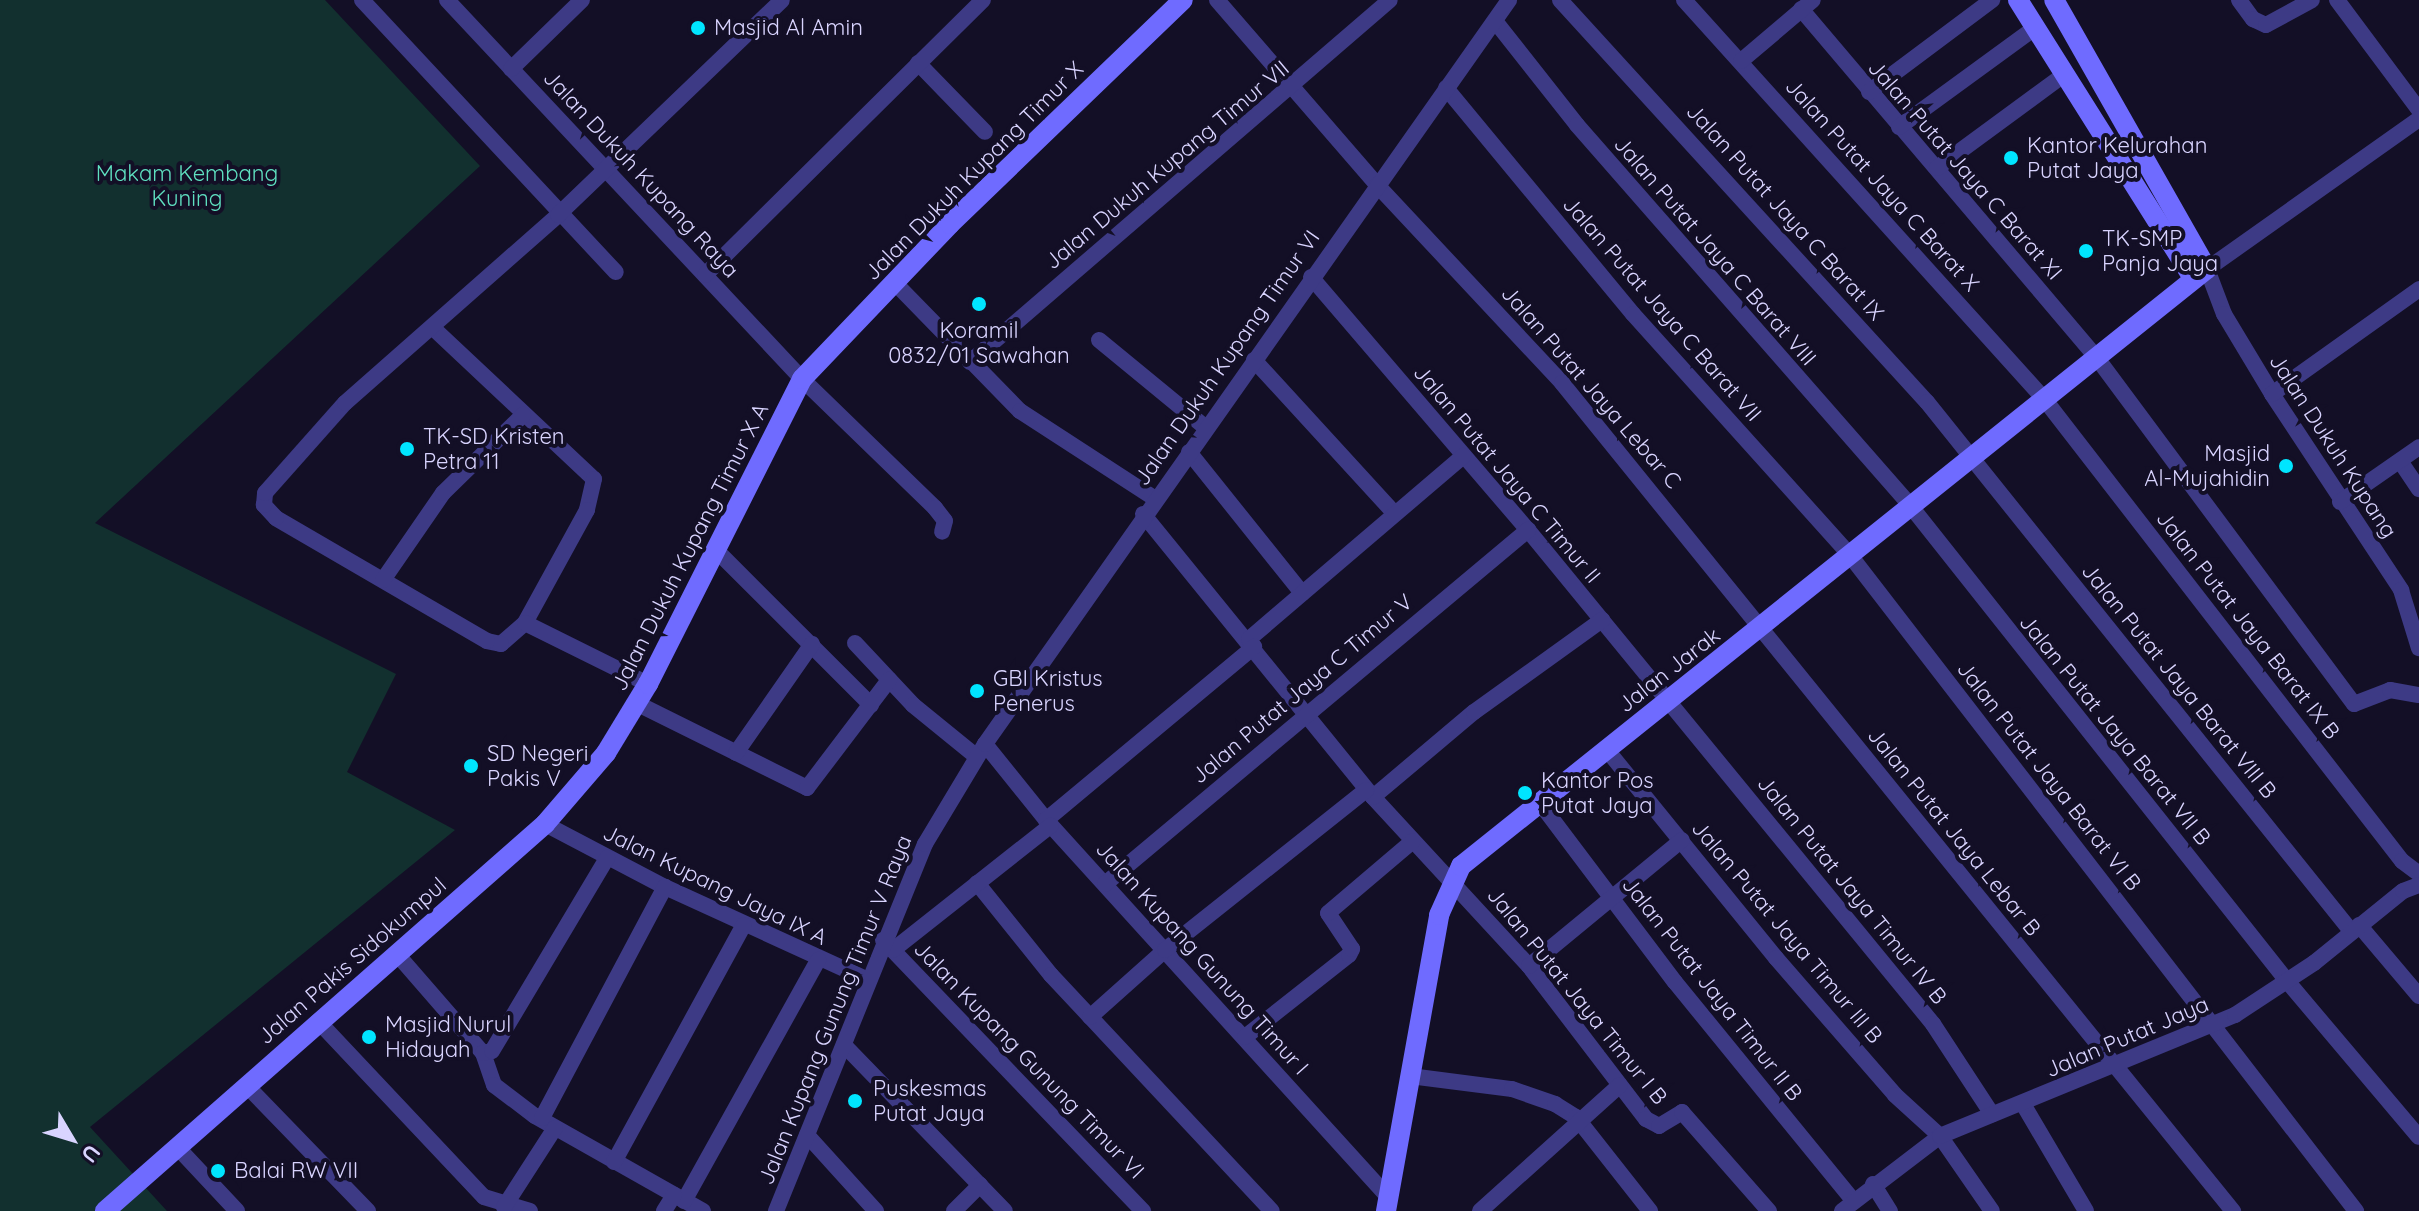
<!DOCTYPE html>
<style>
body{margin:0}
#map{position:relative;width:2419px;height:1211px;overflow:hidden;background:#130f26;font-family:Quicksand,sans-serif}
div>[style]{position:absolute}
.green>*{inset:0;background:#12302f}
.street>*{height:16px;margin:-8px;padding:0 8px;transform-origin:8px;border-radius:8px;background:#3d3a85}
.secondary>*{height:20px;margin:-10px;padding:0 10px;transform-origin:10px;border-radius:10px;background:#6f6bff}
.dots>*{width:22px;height:22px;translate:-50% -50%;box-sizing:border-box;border:4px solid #130f26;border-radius:50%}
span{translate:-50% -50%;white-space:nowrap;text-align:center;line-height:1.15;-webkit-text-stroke:8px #130f26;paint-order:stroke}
.poi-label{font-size:22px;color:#d9d4ff}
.left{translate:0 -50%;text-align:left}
.right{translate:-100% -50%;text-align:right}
.street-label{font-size:22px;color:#d9d4ff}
.park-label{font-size:22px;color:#5fe0c0}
.north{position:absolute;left:32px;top:1099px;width:80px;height:80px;-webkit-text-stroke:6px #130f26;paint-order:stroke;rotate:128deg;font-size:22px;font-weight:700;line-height:32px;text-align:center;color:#d9d4ff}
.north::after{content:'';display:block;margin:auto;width:28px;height:36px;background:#d9d4ff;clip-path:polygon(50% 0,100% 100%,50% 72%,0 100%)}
</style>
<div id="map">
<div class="green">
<i style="clip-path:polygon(0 0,325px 0,480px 166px,95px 523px,396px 674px,347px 772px,455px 830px,90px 1127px,167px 1211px,0 1211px)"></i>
</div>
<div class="street">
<i style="left:362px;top:0;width:372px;rotate:47deg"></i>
<i style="left:447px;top:0;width:519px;rotate:46.87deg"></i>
<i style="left:802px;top:379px;width:185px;rotate:44.1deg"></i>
<i style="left:935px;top:508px;width:16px;rotate:52deg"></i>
<i style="left:945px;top:521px;width:11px;rotate:105deg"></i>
<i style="left:1217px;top:0;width:245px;rotate:49.1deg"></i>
<i style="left:1377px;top:185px;width:271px;rotate:46.9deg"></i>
<i style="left:1562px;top:383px;width:1066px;rotate:50.98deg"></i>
<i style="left:1560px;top:0;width:544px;rotate:47.61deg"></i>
<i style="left:1927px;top:402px;width:678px;rotate:51.29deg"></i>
<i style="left:1684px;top:0;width:539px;rotate:47.93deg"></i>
<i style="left:2045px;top:400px;width:583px;rotate:52.25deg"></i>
<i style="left:2402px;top:861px;width:21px;rotate:37deg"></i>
<i style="left:2239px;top:0;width:24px;rotate:54deg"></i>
<i style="left:2253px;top:19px;width:14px;rotate:25deg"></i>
<i style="left:2266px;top:25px;width:52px;rotate:-28.5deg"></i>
<i style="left:2337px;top:0;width:137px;rotate:53.3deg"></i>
<i style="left:1801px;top:9px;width:458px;rotate:49.7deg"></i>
<i style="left:2097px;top:358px;width:431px;rotate:53.4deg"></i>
<i style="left:2354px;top:704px;width:39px;rotate:-21deg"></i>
<i style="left:2390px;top:690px;width:29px;rotate:10deg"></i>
<i style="left:1495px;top:21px;width:132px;rotate:51.7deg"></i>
<i style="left:1577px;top:125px;width:504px;rotate:48.78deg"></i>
<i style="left:1909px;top:504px;width:609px;rotate:51.6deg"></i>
<i style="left:2287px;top:981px;width:204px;rotate:49.8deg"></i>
<i style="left:1741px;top:61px;width:94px;rotate:-40.3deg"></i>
<i style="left:918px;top:63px;width:96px;rotate:45.8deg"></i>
<i style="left:511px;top:69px;width:99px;rotate:-44.2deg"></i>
<i style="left:1446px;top:88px;width:293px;rotate:50.4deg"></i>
<i style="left:1633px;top:314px;width:323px;rotate:48deg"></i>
<i style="left:1849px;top:554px;width:830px;rotate:52.34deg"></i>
<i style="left:1869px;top:92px;width:154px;rotate:-36.8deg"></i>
<i style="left:2419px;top:119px;width:260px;rotate:144.7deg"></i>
<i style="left:2207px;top:269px;width:48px;rotate:69.3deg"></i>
<i style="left:2224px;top:314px;width:93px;rotate:59deg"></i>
<i style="left:2272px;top:394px;width:235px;rotate:56.6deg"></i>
<i style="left:2401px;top:590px;width:61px;rotate:72.8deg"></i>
<i style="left:1899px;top:127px;width:170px;rotate:-36.1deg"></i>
<i style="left:1937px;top:168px;width:159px;rotate:-36.3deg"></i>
<i style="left:705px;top:275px;width:391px;rotate:-44.7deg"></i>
<i style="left:1311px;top:277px;width:333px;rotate:49.4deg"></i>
<i style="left:1528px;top:530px;width:639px;rotate:50.65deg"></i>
<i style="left:1933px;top:1024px;width:108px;rotate:56.8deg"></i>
<i style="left:894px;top:282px;width:180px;rotate:45.7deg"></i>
<i style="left:1020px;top:411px;width:160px;rotate:33deg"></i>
<i style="left:432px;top:327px;width:222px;rotate:43.2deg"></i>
<i style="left:594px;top:479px;width:32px;rotate:103deg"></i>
<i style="left:587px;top:510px;width:129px;rotate:118.8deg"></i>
<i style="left:525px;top:623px;width:32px;rotate:139deg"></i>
<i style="left:501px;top:644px;width:14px;rotate:-168deg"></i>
<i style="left:487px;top:641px;width:244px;rotate:-149.8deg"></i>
<i style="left:276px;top:518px;width:18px;rotate:-133deg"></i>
<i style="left:264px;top:505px;width:12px;rotate:-85deg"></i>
<i style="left:265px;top:493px;width:120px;rotate:-48.4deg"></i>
<i style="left:345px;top:403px;width:284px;rotate:-41.4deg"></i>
<i style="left:558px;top:215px;width:310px;rotate:-43.8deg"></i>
<i style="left:1099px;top:340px;width:139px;rotate:39.4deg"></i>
<i style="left:1254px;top:360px;width:207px;rotate:47.5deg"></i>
<i style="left:970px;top:362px;width:554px;rotate:-40.76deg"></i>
<i style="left:2272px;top:394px;width:181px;rotate:-35.5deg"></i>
<i style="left:1189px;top:452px;width:181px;rotate:51.3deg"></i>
<i style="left:2400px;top:461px;width:34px;rotate:56deg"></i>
<i style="left:2340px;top:502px;width:96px;rotate:-34.8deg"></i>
<i style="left:1143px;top:514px;width:365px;rotate:50.9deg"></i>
<i style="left:1373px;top:797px;width:230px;rotate:47.3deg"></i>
<i style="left:1529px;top:966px;width:193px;rotate:52.6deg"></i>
<i style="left:1646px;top:1119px;width:15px;rotate:28deg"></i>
<i style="left:1659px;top:1126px;width:27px;rotate:-31deg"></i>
<i style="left:1682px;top:1112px;width:132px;rotate:48.7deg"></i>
<i style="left:719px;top:553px;width:215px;rotate:45deg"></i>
<i style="left:383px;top:580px;width:106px;rotate:-55.4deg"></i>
<i style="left:443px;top:493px;width:112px;rotate:-44.3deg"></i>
<i style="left:525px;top:623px;width:137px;rotate:26.4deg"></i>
<i style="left:1249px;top:639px;width:282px;rotate:-40.5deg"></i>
<i style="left:855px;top:643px;width:85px;rotate:46.9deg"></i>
<i style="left:913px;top:705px;width:82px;rotate:39.1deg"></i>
<i style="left:636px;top:703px;width:191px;rotate:26.4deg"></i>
<i style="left:807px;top:788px;width:136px;rotate:-52.8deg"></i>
<i style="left:985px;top:744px;width:97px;rotate:51.2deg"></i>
<i style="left:1046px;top:820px;width:510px;rotate:47.78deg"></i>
<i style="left:1607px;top:750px;width:268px;rotate:50.9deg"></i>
<i style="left:1776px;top:958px;width:181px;rotate:49deg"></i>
<i style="left:1895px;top:1095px;width:61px;rotate:42.3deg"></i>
<i style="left:1940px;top:1136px;width:91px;rotate:55.3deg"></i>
<i style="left:736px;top:753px;width:133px;rotate:-55.1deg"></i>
<i style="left:1373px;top:797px;width:132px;rotate:-40.1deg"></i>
<i style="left:1474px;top:712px;width:158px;rotate:-35.7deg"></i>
<i style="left:1540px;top:803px;width:224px;rotate:53deg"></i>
<i style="left:1675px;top:982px;width:281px;rotate:50.8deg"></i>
<i style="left:1046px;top:820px;width:271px;rotate:-39.8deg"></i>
<i style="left:545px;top:824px;width:136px;rotate:27.7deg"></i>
<i style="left:665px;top:887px;width:223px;rotate:24.6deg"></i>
<i style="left:977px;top:883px;width:118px;rotate:51.2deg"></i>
<i style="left:1051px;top:975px;width:323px;rotate:46.9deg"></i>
<i style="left:1105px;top:884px;width:552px;rotate:-39.93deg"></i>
<i style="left:2359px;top:925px;width:93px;rotate:49.8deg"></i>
<i style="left:883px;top:940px;width:376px;rotate:46.2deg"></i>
<i style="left:893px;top:950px;width:201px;rotate:-38.3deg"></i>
<i style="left:396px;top:953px;width:133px;rotate:49deg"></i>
<i style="left:483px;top:1053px;width:34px;rotate:71deg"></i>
<i style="left:494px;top:1085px;width:51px;rotate:37.1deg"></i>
<i style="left:535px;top:1116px;width:193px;rotate:29.5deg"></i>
<i style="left:1529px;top:966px;width:198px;rotate:-39.5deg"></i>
<i style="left:1090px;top:1017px;width:101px;rotate:-41.8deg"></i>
<i style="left:1165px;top:950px;width:257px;rotate:-38.5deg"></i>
<i style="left:318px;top:1021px;width:242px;rotate:46.7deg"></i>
<i style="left:484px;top:1197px;width:48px;rotate:16.9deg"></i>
<i style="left:1245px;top:1037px;width:132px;rotate:-38.3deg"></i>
<i style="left:1349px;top:955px;width:7px;rotate:-63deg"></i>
<i style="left:1352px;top:949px;width:43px;rotate:-123.7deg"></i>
<i style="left:1328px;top:913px;width:111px;rotate:-40.3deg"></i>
<i style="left:844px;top:1045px;width:231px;rotate:45.9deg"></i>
<i style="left:483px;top:1053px;width:9px;rotate:-13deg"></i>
<i style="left:492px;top:1051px;width:225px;rotate:-59.2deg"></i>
<i style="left:1410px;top:1076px;width:103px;rotate:7.3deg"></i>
<i style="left:1512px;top:1089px;width:46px;rotate:19.2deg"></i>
<i style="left:1555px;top:1104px;width:25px;rotate:32deg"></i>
<i style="left:1576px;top:1117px;width:120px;rotate:51.8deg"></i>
<i style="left:247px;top:1086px;width:174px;rotate:45.9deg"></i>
<i style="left:2023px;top:1104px;width:124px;rotate:59.5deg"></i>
<i style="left:542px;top:1118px;width:262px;rotate:-62deg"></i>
<i style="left:807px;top:1135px;width:103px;rotate:47.8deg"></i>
<i style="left:179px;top:1149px;width:85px;rotate:46.9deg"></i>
<i style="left:614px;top:1162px;width:270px;rotate:-61.3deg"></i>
<i style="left:1873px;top:1184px;width:32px;rotate:58deg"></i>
<i style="left:684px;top:1201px;width:276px;rotate:-60.9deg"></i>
<i style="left:504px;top:1207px;width:94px;rotate:-57.2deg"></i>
<i style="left:664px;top:1211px;width:19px;rotate:-58deg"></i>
<i style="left:776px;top:1211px;width:396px;rotate:-67.9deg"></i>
<i style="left:925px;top:844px;width:117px;rotate:-59deg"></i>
<i style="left:985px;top:744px;width:910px;rotate:-54.84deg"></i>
<i style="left:954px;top:1211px;width:37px;rotate:-45deg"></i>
<i style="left:1480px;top:1211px;width:188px;rotate:-42deg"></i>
<i style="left:1842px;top:1211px;width:123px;rotate:-37.4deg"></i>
<i style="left:1940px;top:1136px;width:319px;rotate:-22.3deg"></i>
<i style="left:2235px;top:1015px;width:95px;rotate:-33.4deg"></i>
<i style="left:2314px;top:963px;width:114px;rotate:-39deg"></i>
<i style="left:2403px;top:891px;width:17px;rotate:-21deg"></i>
</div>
<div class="secondary">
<i style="left:2018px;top:0;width:328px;rotate:57.8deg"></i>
<i style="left:105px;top:1211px;width:586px;rotate:-41.33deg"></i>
<i style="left:545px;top:824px;width:94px;rotate:-49.3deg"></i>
<i style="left:606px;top:753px;width:81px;rotate:-58.7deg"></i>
<i style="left:648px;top:684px;width:342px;rotate:-63.2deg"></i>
<i style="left:802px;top:379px;width:214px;rotate:-46.3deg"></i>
<i style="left:950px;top:224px;width:323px;rotate:-43.9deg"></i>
<i style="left:1386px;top:1211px;width:301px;rotate:-79.8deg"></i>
<i style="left:1439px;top:915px;width:54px;rotate:-65.8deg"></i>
<i style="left:1461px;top:866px;width:955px;rotate:-38.67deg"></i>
<i style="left:2207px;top:269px;width:309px;rotate:-119.6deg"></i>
</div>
<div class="dots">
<i style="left:698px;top:28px;background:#00e5ff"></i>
<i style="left:2011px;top:158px;background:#00e5ff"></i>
<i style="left:2086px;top:251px;background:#00e5ff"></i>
<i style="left:979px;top:304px;background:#00e5ff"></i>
<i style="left:407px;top:449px;background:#00e5ff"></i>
<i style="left:2286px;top:466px;background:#00e5ff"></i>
<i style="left:977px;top:691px;background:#00e5ff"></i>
<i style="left:471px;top:766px;background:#00e5ff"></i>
<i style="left:1525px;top:793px;background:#00e5ff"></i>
<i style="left:369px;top:1037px;background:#00e5ff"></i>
<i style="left:855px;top:1101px;background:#00e5ff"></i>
<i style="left:218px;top:1171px;background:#00e5ff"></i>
</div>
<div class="poi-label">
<span class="left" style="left:714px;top:28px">Masjid Al Amin</span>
<span class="left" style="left:2027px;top:158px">Kantor Kelurahan<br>Putat Jaya</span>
<span class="left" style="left:2102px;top:251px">TK-SMP<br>Panja Jaya</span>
<span style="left:979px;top:343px">Koramil<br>0832/01 Sawahan</span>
<span class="left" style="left:423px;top:449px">TK-SD Kristen<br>Petra 11</span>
<span class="right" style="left:2270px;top:466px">Masjid<br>Al-Mujahidin</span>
<span class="left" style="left:993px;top:691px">GBI Kristus<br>Penerus</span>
<span class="left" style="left:487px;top:766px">SD Negeri<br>Pakis V</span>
<span class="left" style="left:1541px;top:793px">Kantor Pos<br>Putat Jaya</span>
<span class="left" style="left:385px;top:1037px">Masjid Nurul<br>Hidayah</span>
<span class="left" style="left:873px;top:1101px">Puskesmas<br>Putat Jaya</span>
<span class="left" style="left:234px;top:1171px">Balai RW VII</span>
</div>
<div class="street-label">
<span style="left:1167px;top:165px;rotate:-40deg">Jalan Dukuh Kupang Timur VII</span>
<span style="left:1965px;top:170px;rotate:49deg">Jalan Putat Jaya C Barat XI</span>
<span style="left:974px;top:171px;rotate:-45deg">Jalan Dukuh Kupang Timur X</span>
<span style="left:641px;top:174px;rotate:47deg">Jalan Dukuh Kupang Raya</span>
<span style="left:1882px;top:185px;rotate:48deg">Jalan Putat Jaya C Barat X</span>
<span style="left:1785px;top:212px;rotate:48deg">Jalan Putat Jaya C Barat IX</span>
<span style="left:1715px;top:251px;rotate:49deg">Jalan Putat Jaya C Barat VIII</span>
<span style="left:1662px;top:309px;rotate:49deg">Jalan Putat Jaya C Barat VII</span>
<span style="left:1227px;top:358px;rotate:-55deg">Jalan Dukuh Kupang Timur VI</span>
<span style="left:1591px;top:387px;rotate:49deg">Jalan Putat Jaya Lebar C</span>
<span style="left:2333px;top:446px;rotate:57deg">Jalan Dukuh Kupang</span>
<span style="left:1507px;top:474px;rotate:50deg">Jalan Putat Jaya C Timur II</span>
<span style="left:690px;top:547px;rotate:-63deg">Jalan Dukuh Kupang Timur X A</span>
<span style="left:2248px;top:625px;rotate:52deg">Jalan Putat Jaya Barat IX B</span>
<span style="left:1669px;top:670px;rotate:-38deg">Jalan Jarak</span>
<span style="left:2179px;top:681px;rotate:51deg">Jalan Putat Jaya Barat VIII B</span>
<span style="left:1302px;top:689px;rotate:-40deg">Jalan Putat Jaya C Timur V</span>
<span style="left:2115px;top:730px;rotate:51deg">Jalan Putat Jaya Barat VII B</span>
<span style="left:2049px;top:776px;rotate:52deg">Jalan Putat Jaya Barat VI B</span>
<span style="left:1954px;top:832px;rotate:51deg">Jalan Putat Jaya Lebar B</span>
<span style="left:715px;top:885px;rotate:26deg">Jalan Kupang Jaya IX A</span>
<span style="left:1852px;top:890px;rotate:51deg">Jalan Putat Jaya Timur IV B</span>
<span style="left:1787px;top:932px;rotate:50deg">Jalan Putat Jaya Timur III B</span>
<span style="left:1202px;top:958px;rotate:48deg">Jalan Kupang Gunung Timur I</span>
<span style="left:352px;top:961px;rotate:-41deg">Jalan Pakis Sidokumpul</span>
<span style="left:1712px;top:989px;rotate:52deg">Jalan Putat Jaya Timur II B</span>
<span style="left:1577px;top:996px;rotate:51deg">Jalan Putat Jaya Timur I B</span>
<span style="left:835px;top:1010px;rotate:-68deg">Jalan Kupang Gunung Timur V Raya</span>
<span style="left:2127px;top:1037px;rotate:-23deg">Jalan Putat Jaya</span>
<span style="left:1029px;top:1060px;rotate:46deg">Jalan Kupang Gunung Timur VI</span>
</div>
<div class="park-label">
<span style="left:187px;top:186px">Makam Kembang<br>Kuning</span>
</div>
<div class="north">U</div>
</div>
